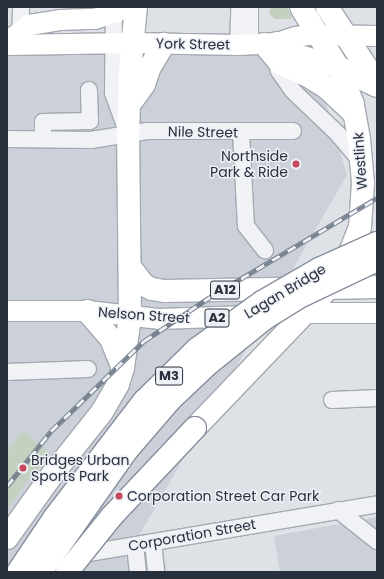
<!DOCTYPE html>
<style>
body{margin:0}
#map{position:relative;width:384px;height:579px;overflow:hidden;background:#dee2e7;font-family:Poppins,sans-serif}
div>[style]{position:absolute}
.built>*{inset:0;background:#ccd1d9}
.green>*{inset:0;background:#c4d1c0}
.roads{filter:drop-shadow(1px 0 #a4a9b1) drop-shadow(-1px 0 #a4a9b1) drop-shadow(0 1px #a4a9b1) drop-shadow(0 -1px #a4a9b1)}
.minor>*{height:16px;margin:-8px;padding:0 8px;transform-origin:8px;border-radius:8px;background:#f1f2f6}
.major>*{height:20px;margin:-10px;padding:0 10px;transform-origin:10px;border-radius:10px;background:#fff}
.highway>*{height:22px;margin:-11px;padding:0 11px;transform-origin:11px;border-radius:11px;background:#fff}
.rail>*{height:4.5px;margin-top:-2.25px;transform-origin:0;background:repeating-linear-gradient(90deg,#edf0f5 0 9px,#788190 0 18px);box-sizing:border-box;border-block:1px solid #788190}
.bridges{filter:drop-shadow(1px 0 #868f9d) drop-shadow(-1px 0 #868f9d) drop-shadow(0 1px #868f9d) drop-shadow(0 -1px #868f9d)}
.highway-bridge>*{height:22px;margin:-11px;padding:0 11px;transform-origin:11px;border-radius:11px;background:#fff}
.dots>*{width:11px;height:11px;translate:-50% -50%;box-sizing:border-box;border:2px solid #edf0f5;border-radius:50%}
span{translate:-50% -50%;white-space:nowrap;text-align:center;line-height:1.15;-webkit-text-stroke:3px #edf0f5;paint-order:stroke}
.shield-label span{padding:1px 3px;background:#edf0f5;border:1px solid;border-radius:3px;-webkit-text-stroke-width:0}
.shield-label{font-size:13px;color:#28303d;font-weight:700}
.street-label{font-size:14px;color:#28303d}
.poi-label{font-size:14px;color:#28303d}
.right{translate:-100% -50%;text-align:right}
.left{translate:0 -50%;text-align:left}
.frame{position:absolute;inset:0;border:8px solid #28303d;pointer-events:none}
</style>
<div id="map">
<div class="built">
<i style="clip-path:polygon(309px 46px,347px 175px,125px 560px,164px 556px,167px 572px,7px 572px,7px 48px)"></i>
<i style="clip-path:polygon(377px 517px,377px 572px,280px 572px,274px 536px)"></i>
</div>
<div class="green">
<i style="clip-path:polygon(271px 7px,287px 7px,292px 17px,291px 19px,275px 19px,269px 14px)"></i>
<i style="clip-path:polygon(23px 431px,50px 454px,26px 482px,7px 510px,7px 452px)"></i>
</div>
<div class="roads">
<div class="minor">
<i style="left:114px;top:7px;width:86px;rotate:90.7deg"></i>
<i style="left:113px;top:93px;width:35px;rotate:70deg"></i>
<i style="left:20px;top:39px;width:32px;rotate:-88deg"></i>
<i style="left:250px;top:44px;width:37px;rotate:-90deg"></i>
<i style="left:238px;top:45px;width:38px;rotate:-88deg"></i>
<i style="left:275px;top:58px;width:14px;rotate:73deg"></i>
<i style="left:279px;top:71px;width:24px;rotate:55deg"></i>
<i style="left:293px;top:91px;width:62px;rotate:43.7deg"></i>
<i style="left:338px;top:134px;width:35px;rotate:50deg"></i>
<i style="left:241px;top:132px;width:94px;rotate:87deg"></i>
<i style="left:246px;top:226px;width:31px;rotate:52deg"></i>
<i style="left:7px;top:139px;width:84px;rotate:0.7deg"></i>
<i style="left:91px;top:140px;width:57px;rotate:-9.1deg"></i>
<i style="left:147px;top:131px;width:146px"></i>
<i style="left:43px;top:139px;width:17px;rotate:-90deg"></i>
<i style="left:43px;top:122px;width:47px;rotate:-1.2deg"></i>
<i style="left:90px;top:121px;width:31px;rotate:-92deg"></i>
<i style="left:7px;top:372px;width:81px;rotate:-2.1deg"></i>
<i style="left:332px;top:400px;width:45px;rotate:-2.5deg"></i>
<i style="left:338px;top:510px;width:50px;rotate:38.5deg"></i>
<i style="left:153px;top:542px;width:30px;rotate:84deg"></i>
<i style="left:135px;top:545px;width:27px;rotate:84deg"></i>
<i style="left:77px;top:555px;width:304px;rotate:-9.6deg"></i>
</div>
<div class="major">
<i style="left:7px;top:42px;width:28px;rotate:-38deg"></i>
<i style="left:29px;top:25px;width:31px;rotate:-9deg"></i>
<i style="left:60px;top:20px;width:35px;rotate:-2deg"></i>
<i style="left:95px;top:19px;width:21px;rotate:-19deg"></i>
<i style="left:7px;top:45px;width:125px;rotate:-0.9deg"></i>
<i style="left:132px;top:43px;width:107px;rotate:1.1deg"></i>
<i style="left:239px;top:45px;width:38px;rotate:-3deg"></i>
<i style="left:277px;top:43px;width:20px;rotate:-18deg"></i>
<i style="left:296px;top:37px;width:11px;rotate:-10deg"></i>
<i style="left:307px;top:35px;width:70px;rotate:0.8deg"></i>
<i style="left:7px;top:311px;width:80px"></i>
<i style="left:87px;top:311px;width:72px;rotate:6.3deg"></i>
<i style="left:159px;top:319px;width:89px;rotate:-1.9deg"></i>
<i style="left:294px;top:313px;width:83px"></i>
</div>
<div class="highway">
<i style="left:327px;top:7px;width:91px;rotate:56.7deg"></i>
<i style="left:115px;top:12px;width:9px;rotate:-32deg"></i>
<i style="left:277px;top:43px;width:22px;rotate:32deg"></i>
<i style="left:296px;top:55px;width:44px;rotate:15.9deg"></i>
<i style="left:338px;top:67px;width:43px;rotate:26deg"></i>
<i style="left:264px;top:44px;width:26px;rotate:50deg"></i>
<i style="left:281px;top:64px;width:30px;rotate:24deg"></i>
<i style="left:308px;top:76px;width:22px;rotate:32deg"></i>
<i style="left:327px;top:88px;width:35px;rotate:43deg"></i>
<i style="left:129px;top:105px;width:26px;rotate:-54deg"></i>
<i style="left:144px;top:84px;width:18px;rotate:-71deg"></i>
<i style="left:150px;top:67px;width:27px;rotate:-59deg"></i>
<i style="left:131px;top:268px;width:21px;rotate:53deg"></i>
<i style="left:144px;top:285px;width:9px;rotate:27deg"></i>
<i style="left:152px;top:289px;width:13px;rotate:9deg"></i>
<i style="left:165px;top:291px;width:212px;rotate:-1.1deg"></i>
<i style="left:87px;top:311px;width:37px;rotate:49deg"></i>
<i style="left:111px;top:339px;width:31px;rotate:68deg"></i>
<i style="left:195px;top:428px;width:194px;rotate:-46.3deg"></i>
<i style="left:329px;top:288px;width:44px;rotate:-59.9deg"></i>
<i style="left:351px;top:250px;width:25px;rotate:-69deg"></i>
<i style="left:360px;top:227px;width:44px;rotate:-86.1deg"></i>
<i style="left:363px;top:183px;width:44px;rotate:-95.2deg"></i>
<i style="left:359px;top:139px;width:36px;rotate:-100deg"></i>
<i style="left:353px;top:104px;width:40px;rotate:-112deg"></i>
<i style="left:338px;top:67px;width:70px;rotate:-121.7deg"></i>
<i style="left:7px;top:538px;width:77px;rotate:-54.5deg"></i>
<i style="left:52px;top:475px;width:80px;rotate:-51.6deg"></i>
<i style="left:102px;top:412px;width:32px;rotate:-60deg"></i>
<i style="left:118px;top:384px;width:17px;rotate:-73deg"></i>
<i style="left:123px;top:368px;width:51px;rotate:-82.2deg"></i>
<i style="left:130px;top:317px;width:182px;rotate:-90.6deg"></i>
<i style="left:128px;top:135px;width:65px;rotate:-88.2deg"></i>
<i style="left:130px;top:70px;width:63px;rotate:-84.6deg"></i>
</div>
</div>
<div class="rail">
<i style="left:7px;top:486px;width:70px;rotate:-51.3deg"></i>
<i style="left:51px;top:431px;width:129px;rotate:-44.1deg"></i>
<i style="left:144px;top:341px;width:79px;rotate:-33.7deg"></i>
<i style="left:210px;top:297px;width:194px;rotate:-30.7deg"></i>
</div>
<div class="bridges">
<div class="highway-bridge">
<i style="left:18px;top:572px;width:66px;rotate:-56.1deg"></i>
<i style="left:55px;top:517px;width:146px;rotate:-52.5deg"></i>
<i style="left:144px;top:401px;width:74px;rotate:-44.5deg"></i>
<i style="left:197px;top:349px;width:80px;rotate:-35.9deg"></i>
<i style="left:262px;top:302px;width:66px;rotate:-30.1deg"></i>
<i style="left:319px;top:269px;width:64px;rotate:-24.1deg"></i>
<i style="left:41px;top:572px;width:149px;rotate:-54.8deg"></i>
<i style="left:127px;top:450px;width:66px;rotate:-49.3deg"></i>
<i style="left:170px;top:400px;width:51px;rotate:-43.4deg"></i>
<i style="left:207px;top:365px;width:73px;rotate:-38.9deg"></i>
<i style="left:264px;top:319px;width:39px;rotate:-32deg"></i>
<i style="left:297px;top:298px;width:89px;rotate:-25.4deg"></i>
<i style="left:67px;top:572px;width:72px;rotate:-51.2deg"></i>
<i style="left:112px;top:516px;width:121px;rotate:-46.7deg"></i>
</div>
</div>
<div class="dots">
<i style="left:296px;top:164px;background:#c8475a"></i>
<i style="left:23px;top:468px;background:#c8475a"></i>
<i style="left:119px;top:496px;background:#c8475a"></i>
</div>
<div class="shield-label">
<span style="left:225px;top:290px">A12</span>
<span style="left:217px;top:318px">A2</span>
<span style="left:169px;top:376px">M3</span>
</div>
<div class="street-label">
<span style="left:193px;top:44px;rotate:1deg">York Street</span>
<span style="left:203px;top:132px;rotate:1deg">Nile Street</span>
<span style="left:360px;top:161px;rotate:-94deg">Westlink</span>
<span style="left:285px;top:291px;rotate:-31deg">Lagan Bridge</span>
<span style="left:144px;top:315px;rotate:4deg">Nelson Street</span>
<span style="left:192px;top:535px;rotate:-10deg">Corporation Street</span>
</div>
<div class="poi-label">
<span class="right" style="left:288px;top:164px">Northside<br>Park &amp; Ride</span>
<span class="left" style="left:31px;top:468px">Bridges Urban<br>Sports Park</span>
<span class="left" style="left:127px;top:496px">Corporation Street Car Park</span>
</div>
<div class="frame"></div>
</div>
